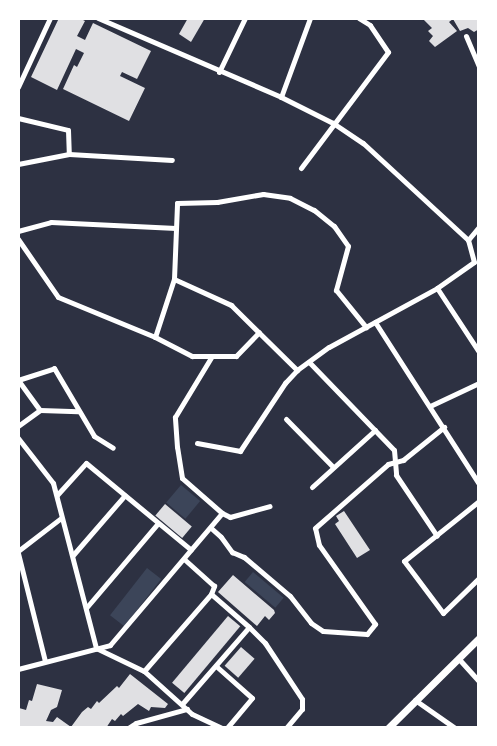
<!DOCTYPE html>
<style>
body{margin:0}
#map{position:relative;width:497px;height:746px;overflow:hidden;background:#2d3142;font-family:Roboto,sans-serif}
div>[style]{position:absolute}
.green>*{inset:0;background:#3c4559;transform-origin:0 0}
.building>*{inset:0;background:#e0e0e3;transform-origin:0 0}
.minor>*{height:5px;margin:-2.5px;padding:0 2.5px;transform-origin:2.5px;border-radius:2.5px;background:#fff}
.tertiary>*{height:7px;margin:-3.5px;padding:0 3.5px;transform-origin:3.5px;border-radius:3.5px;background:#fff}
span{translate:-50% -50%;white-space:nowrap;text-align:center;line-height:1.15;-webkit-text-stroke:6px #fff;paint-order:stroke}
.frame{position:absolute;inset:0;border:20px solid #fff;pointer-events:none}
</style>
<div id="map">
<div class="green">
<i style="left:181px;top:485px;width:25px;height:23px;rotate:40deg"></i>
<i style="left:147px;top:568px;width:18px;height:60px;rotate:38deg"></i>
<i style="left:253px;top:572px;width:40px;height:13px;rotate:40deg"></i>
</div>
<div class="building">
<i style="clip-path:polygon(59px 18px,79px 18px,85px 21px,77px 36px,85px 40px,93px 23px,151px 51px,137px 79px,122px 72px,120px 76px,145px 88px,129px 121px,63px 89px,74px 65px,77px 67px,84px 53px,76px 49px,57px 90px,31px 77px)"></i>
<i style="clip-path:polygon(188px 18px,205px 18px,191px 42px,179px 34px)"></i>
<i style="clip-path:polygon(422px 18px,479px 18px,479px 29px,474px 32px,468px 28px,460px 31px,453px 19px,449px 22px,457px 31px,435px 47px,429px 41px,433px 36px,428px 31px,432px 28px)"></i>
<i style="left:165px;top:504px;width:35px;height:15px;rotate:40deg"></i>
<i style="clip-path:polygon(344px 511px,370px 550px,357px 558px,335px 524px,339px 521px,336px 516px)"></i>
<i style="clip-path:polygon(233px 575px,274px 610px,275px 613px,269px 620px,265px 616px,257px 626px,218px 592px)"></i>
<i style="left:228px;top:616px;width:16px;height:87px;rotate:40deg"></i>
<i style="left:241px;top:647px;width:18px;height:25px;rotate:41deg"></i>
<i style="clip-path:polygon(130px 674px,168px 704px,165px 708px,151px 707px,149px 711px,138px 704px,123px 716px,121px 714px,115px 721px,112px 719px,106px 728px,18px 728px,19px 708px,26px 710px,29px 700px,32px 701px,37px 684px,62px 690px,57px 707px,51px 710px,46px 721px,53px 722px,57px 717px,71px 727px,82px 712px,88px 707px,91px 709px,97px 701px,99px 703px,117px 686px,119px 688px)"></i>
</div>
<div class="minor">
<i style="left:98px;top:18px;width:199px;rotate:23.3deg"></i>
<i style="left:281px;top:97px;width:58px;rotate:26.6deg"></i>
<i style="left:333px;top:123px;width:36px;rotate:34deg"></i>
<i style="left:363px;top:143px;width:143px;rotate:42.7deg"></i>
<i style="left:466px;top:36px;width:33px;rotate:67deg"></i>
<i style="left:219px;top:72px;width:60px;rotate:-64.3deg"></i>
<i style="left:18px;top:87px;width:76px;rotate:-65.1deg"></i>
<i style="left:281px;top:97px;width:84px;rotate:-69.8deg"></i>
<i style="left:18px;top:118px;width:51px;rotate:13.5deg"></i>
<i style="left:68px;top:130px;width:24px;rotate:88deg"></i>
<i style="left:18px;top:164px;width:52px;rotate:-11.1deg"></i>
<i style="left:69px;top:154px;width:103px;rotate:3.3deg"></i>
<i style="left:301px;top:168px;width:145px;rotate:-53.1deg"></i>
<i style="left:388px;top:52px;width:32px;rotate:-124deg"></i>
<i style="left:370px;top:25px;width:13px;rotate:-148deg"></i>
<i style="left:18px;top:231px;width:34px;rotate:-15deg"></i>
<i style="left:51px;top:222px;width:125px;rotate:2.7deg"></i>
<i style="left:18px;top:239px;width:70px;rotate:55.4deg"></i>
<i style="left:58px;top:297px;width:105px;rotate:22.4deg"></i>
<i style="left:155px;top:337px;width:42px;rotate:27.2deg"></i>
<i style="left:192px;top:356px;width:44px"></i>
<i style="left:236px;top:356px;width:33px;rotate:-46deg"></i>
<i style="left:174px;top:279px;width:63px;rotate:24.5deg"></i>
<i style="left:231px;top:305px;width:93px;rotate:44.6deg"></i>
<i style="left:437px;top:288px;width:77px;rotate:56.7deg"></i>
<i style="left:375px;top:322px;width:193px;rotate:57.3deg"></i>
<i style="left:155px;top:337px;width:61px;rotate:-71.9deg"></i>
<i style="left:174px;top:279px;width:76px;rotate:-87.7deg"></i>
<i style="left:177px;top:203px;width:40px;rotate:-1.4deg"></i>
<i style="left:217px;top:202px;width:47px;rotate:-9.9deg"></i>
<i style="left:263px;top:194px;width:27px;rotate:8deg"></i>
<i style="left:290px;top:198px;width:27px;rotate:27deg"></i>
<i style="left:314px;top:210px;width:26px;rotate:39deg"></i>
<i style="left:334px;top:226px;width:24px;rotate:55deg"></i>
<i style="left:348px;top:246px;width:46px;rotate:105.3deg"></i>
<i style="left:336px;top:290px;width:48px;rotate:51deg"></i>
<i style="left:309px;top:362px;width:122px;rotate:46deg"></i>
<i style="left:394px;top:450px;width:25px;rotate:85deg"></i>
<i style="left:396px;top:475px;width:73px;rotate:56.1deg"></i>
<i style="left:18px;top:380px;width:38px;rotate:-18deg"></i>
<i style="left:54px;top:368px;width:79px;rotate:59.5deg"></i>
<i style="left:94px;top:436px;width:22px;rotate:32deg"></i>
<i style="left:18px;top:380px;width:37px;rotate:54deg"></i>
<i style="left:40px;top:410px;width:38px;rotate:2deg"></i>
<i style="left:430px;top:406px;width:54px;rotate:-25.1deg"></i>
<i style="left:286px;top:419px;width:67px;rotate:45.6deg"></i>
<i style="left:18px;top:426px;width:27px;rotate:-36deg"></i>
<i style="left:18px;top:438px;width:57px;rotate:52.1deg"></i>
<i style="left:53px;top:483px;width:171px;rotate:75.4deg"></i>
<i style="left:96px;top:648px;width:53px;rotate:25.6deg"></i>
<i style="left:144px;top:671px;width:64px;rotate:41.9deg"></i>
<i style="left:192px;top:714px;width:33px;rotate:25deg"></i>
<i style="left:197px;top:443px;width:44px;rotate:10.5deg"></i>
<i style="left:240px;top:451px;width:82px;rotate:-56.5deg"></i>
<i style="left:285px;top:383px;width:18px;rotate:-47deg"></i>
<i style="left:297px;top:370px;width:39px;rotate:-36deg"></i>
<i style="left:329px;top:347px;width:123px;rotate:-28.6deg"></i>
<i style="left:437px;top:288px;width:45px;rotate:-35.1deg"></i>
<i style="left:474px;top:262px;width:23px;rotate:-105deg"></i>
<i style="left:468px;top:240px;width:17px;rotate:-50deg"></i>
<i style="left:312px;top:487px;width:85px;rotate:-42.1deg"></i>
<i style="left:57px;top:495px;width:43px;rotate:-47.8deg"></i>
<i style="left:86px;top:463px;width:136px;rotate:39.6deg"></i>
<i style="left:479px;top:501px;width:96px;rotate:141.3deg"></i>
<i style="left:404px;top:561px;width:65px;rotate:53.1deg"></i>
<i style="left:443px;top:613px;width:50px;rotate:-44.2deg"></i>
<i style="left:222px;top:513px;width:9px;rotate:27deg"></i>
<i style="left:230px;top:517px;width:41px;rotate:-15.4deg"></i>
<i style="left:211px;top:528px;width:13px;rotate:42deg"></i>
<i style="left:221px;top:537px;width:19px;rotate:54deg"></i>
<i style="left:232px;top:552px;width:13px;rotate:23deg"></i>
<i style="left:244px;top:557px;width:60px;rotate:40.3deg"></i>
<i style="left:290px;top:596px;width:34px;rotate:52deg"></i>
<i style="left:311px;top:623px;width:14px;rotate:34deg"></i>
<i style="left:323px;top:631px;width:44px;rotate:3.9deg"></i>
<i style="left:367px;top:634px;width:13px;rotate:-51deg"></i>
<i style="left:375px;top:624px;width:97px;rotate:-125.3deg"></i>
<i style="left:319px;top:545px;width:17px;rotate:-103deg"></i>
<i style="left:315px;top:528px;width:97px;rotate:-41.2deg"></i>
<i style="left:388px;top:464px;width:16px;rotate:-15deg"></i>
<i style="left:403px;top:460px;width:53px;rotate:-38.8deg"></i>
<i style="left:18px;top:551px;width:54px;rotate:-37.5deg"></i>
<i style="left:18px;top:553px;width:111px;rotate:76deg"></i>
<i style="left:73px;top:555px;width:79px;rotate:-49.1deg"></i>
<i style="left:86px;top:608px;width:111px;rotate:-49.7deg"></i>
<i style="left:249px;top:627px;width:23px;rotate:45deg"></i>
<i style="left:265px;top:643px;width:67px;rotate:56.5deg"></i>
<i style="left:302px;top:699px;width:10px;rotate:90deg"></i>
<i style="left:302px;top:709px;width:25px;rotate:130deg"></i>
<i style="left:458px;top:658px;width:31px;rotate:48deg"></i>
<i style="left:216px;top:666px;width:48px;rotate:41.6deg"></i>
<i style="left:252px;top:698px;width:39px;rotate:130deg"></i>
<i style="left:18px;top:669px;width:95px;rotate:-14.6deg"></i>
<i style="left:110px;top:645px;width:173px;rotate:-49.7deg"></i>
<i style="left:222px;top:513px;width:53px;rotate:-138.8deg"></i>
<i style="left:182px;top:478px;width:31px;rotate:-99deg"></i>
<i style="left:177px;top:447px;width:30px;rotate:-94deg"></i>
<i style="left:175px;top:417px;width:71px;rotate:-58.8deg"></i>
<i style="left:144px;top:671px;width:102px;rotate:-49deg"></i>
<i style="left:415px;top:700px;width:49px;rotate:35deg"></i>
<i style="left:182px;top:704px;width:102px;rotate:-49deg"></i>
<i style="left:249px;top:627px;width:50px;rotate:-139deg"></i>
<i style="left:211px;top:594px;width:9px;rotate:-69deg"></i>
<i style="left:214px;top:586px;width:40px;rotate:-138deg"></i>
<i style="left:128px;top:728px;width:9px;rotate:-32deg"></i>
<i style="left:136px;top:723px;width:53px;rotate:-15.4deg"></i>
</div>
<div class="tertiary">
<i style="left:388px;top:728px;width:128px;rotate:-44.7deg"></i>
</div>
<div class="frame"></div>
</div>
